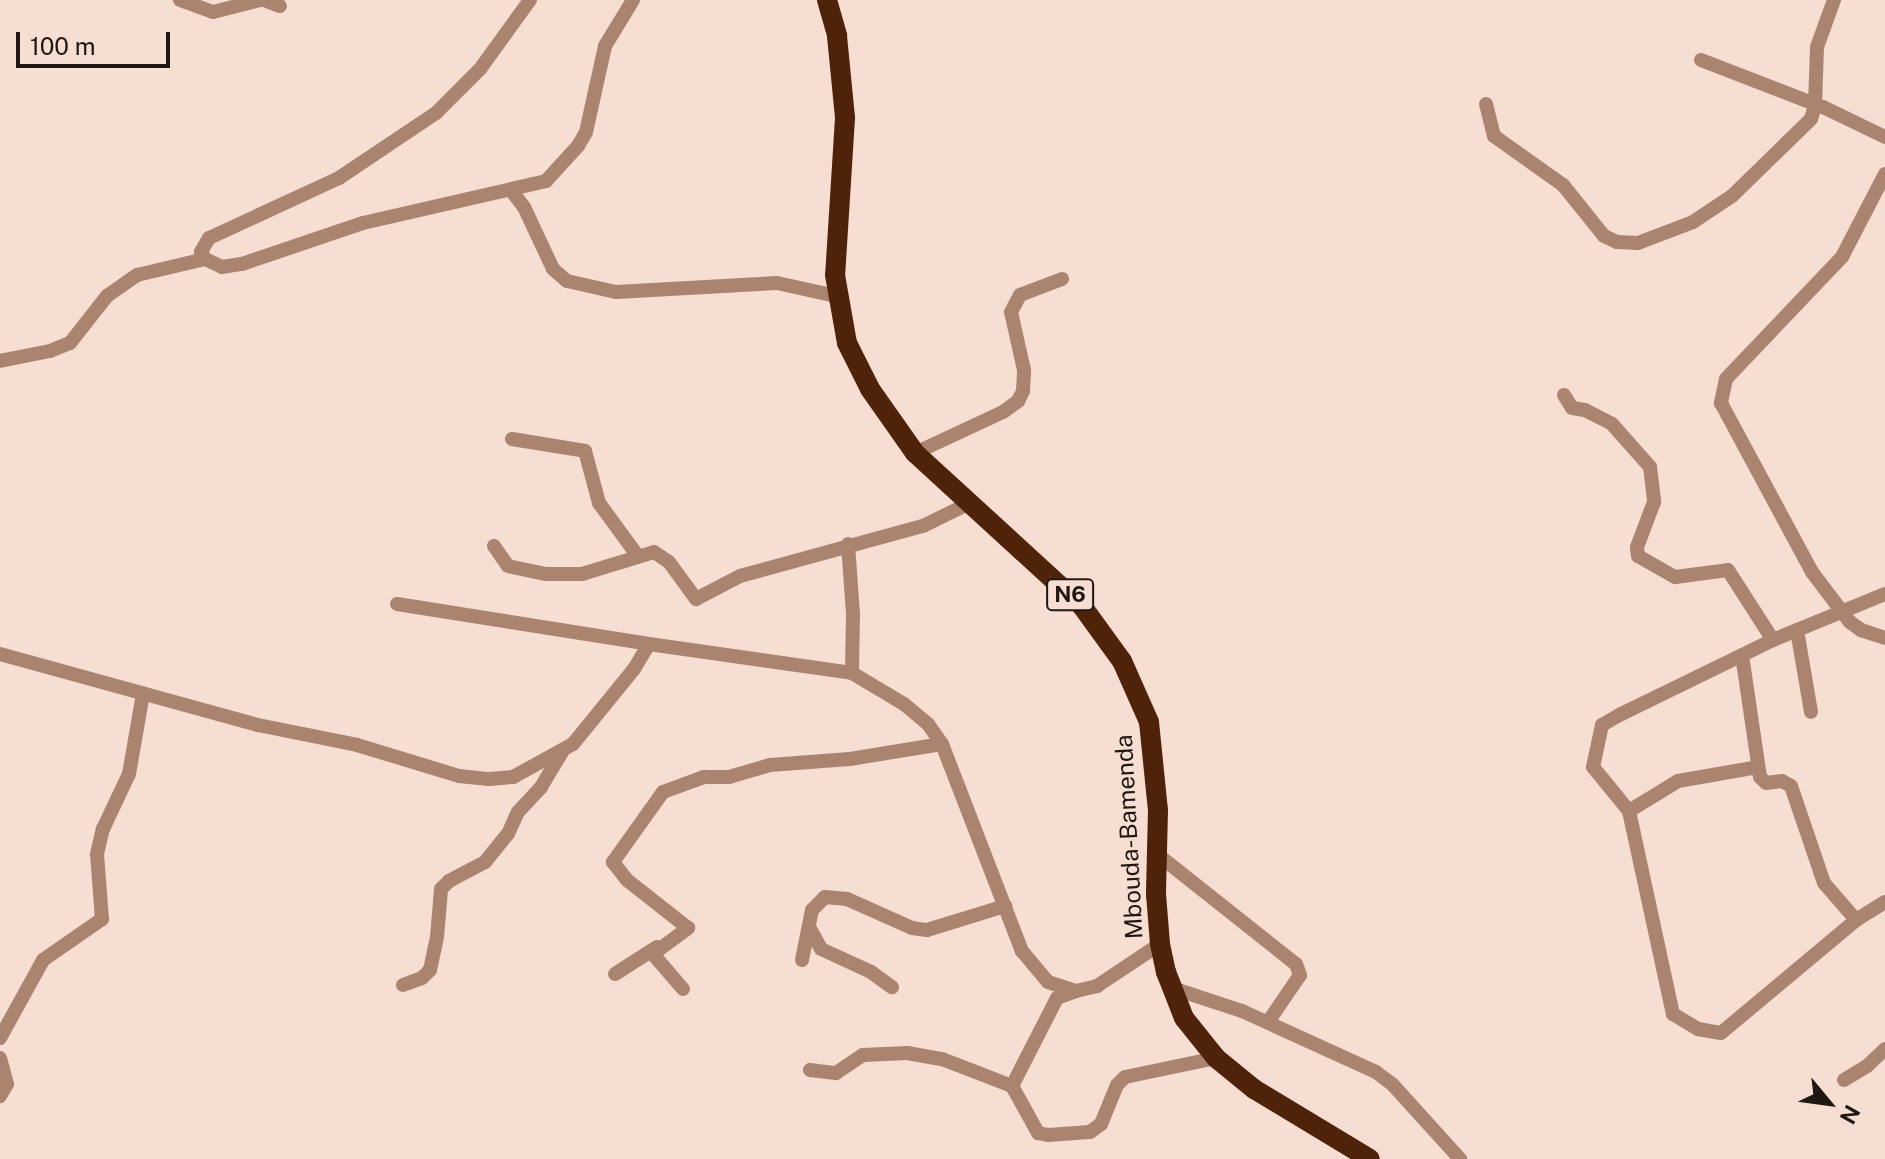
<!DOCTYPE html>
<style>
body{margin:0}
#map{position:relative;width:1885px;height:1159px;overflow:hidden;background:#f6ded2;font-family:"Public Sans",sans-serif}
div>[style]{position:absolute}
.minor>*{height:14px;margin:-7px;padding:0 7px;transform-origin:7px;border-radius:7px;background:#ab8470}
.highway>*{height:20px;margin:-10px;padding:0 10px;transform-origin:10px;border-radius:10px;background:#4e2309}
span{translate:-50% -50%;white-space:nowrap;text-align:center;line-height:1.15;-webkit-text-stroke:6px #f6ded2;paint-order:stroke}
.shield-label span{padding:2px 6px;background:#f6ded2;border:2px solid;border-radius:6px;-webkit-text-stroke-width:0}
.shield-label{font-size:22px;color:#1f1712;font-weight:700}
.street-label{font-size:24px;color:#1f1712}
.north{position:absolute;left:1789px;top:1063px;width:80px;height:80px;-webkit-text-stroke:6px #f6ded2;paint-order:stroke;rotate:119deg;font-size:22px;font-weight:700;line-height:32px;text-align:center;color:#1f1712}
.north::after{content:'';display:block;margin:auto;width:28px;height:36px;background:#1f1712;clip-path:polygon(50% 0,100% 100%,50% 72%,0 100%)}
.scale{position:absolute;left:16px;top:32px;width:154px;height:36px;box-sizing:border-box;border:4px solid #1f1712;border-top:0;padding-left:10px;font-size:24px;line-height:28px;white-space:nowrap;color:#1f1712;-webkit-text-stroke:6px #f6ded2;paint-order:stroke}
</style>
<div id="map">
<div class="minor">
<i style="left:180px;top:0;width:35px;rotate:20deg"></i>
<i style="left:213px;top:12px;width:49px;rotate:-14.3deg"></i>
<i style="left:264px;top:0;width:17px;rotate:21deg"></i>
<i style="left:530px;top:0;width:85px;rotate:125.9deg"></i>
<i style="left:480px;top:69px;width:62px;rotate:135deg"></i>
<i style="left:436px;top:113px;width:117px;rotate:146.2deg"></i>
<i style="left:339px;top:178px;width:143px;rotate:155.2deg"></i>
<i style="left:209px;top:238px;width:16px;rotate:120deg"></i>
<i style="left:201px;top:252px;width:8px;rotate:60deg"></i>
<i style="left:205px;top:259px;width:19px;rotate:25deg"></i>
<i style="left:222px;top:267px;width:20px;rotate:-9deg"></i>
<i style="left:242px;top:264px;width:128px;rotate:-18.7deg"></i>
<i style="left:363px;top:223px;width:188px;rotate:-12.9deg"></i>
<i style="left:546px;top:181px;width:47px;rotate:-47.6deg"></i>
<i style="left:578px;top:146px;width:16px;rotate:-60deg"></i>
<i style="left:586px;top:132px;width:88px;rotate:-77.5deg"></i>
<i style="left:605px;top:46px;width:54px;rotate:-58.7deg"></i>
<i style="left:1701px;top:60px;width:131px;rotate:21.1deg"></i>
<i style="left:1823px;top:107px;width:69px;rotate:25.8deg"></i>
<i style="left:1486px;top:104px;width:33px;rotate:76deg"></i>
<i style="left:1494px;top:136px;width:85px;rotate:35.4deg"></i>
<i style="left:1563px;top:185px;width:65px;rotate:51.2deg"></i>
<i style="left:1604px;top:236px;width:14px;rotate:25deg"></i>
<i style="left:1617px;top:242px;width:21px;rotate:3deg"></i>
<i style="left:1638px;top:243px;width:59px;rotate:-20.9deg"></i>
<i style="left:1693px;top:222px;width:47px;rotate:-33.7deg"></i>
<i style="left:1732px;top:196px;width:110px;rotate:-44.3deg"></i>
<i style="left:1811px;top:119px;width:15px;rotate:-74deg"></i>
<i style="left:1815px;top:105px;width:58px;rotate:-88deg"></i>
<i style="left:1817px;top:47px;width:50px;rotate:-70.1deg"></i>
<i style="left:1885px;top:174px;width:93px;rotate:117.4deg"></i>
<i style="left:1842px;top:257px;width:168px;rotate:133.6deg"></i>
<i style="left:1726px;top:379px;width:25px;rotate:102deg"></i>
<i style="left:1721px;top:403px;width:192px;rotate:61.7deg"></i>
<i style="left:1812px;top:572px;width:63px;rotate:52.8deg"></i>
<i style="left:1850px;top:622px;width:14px;rotate:36deg"></i>
<i style="left:1861px;top:630px;width:25px;rotate:18deg"></i>
<i style="left:511px;top:190px;width:21px;rotate:53deg"></i>
<i style="left:524px;top:207px;width:68px;rotate:64.9deg"></i>
<i style="left:553px;top:269px;width:18px;rotate:41deg"></i>
<i style="left:567px;top:281px;width:50px;rotate:12.7deg"></i>
<i style="left:616px;top:292px;width:161px;rotate:-3.2deg"></i>
<i style="left:777px;top:283px;width:60px;rotate:12.4deg"></i>
<i style="left:0;top:361px;width:51px;rotate:-11.3deg"></i>
<i style="left:50px;top:351px;width:22px;rotate:-22deg"></i>
<i style="left:70px;top:343px;width:60px;rotate:-51.8deg"></i>
<i style="left:107px;top:296px;width:37px;rotate:-35deg"></i>
<i style="left:137px;top:275px;width:70px;rotate:-13.2deg"></i>
<i style="left:1564px;top:395px;width:15px;rotate:58deg"></i>
<i style="left:1572px;top:408px;width:13px;rotate:9deg"></i>
<i style="left:1585px;top:410px;width:30px;rotate:27deg"></i>
<i style="left:1612px;top:424px;width:57px;rotate:48.5deg"></i>
<i style="left:1650px;top:467px;width:35px;rotate:83deg"></i>
<i style="left:1654px;top:502px;width:48px;rotate:110.7deg"></i>
<i style="left:1637px;top:547px;width:9px;rotate:84deg"></i>
<i style="left:1638px;top:556px;width:43px;rotate:29.6deg"></i>
<i style="left:1675px;top:577px;width:53px;rotate:-7.5deg"></i>
<i style="left:1728px;top:570px;width:83px;rotate:57.3deg"></i>
<i style="left:512px;top:439px;width:74px;rotate:9.3deg"></i>
<i style="left:585px;top:451px;width:54px;rotate:74.9deg"></i>
<i style="left:599px;top:503px;width:64px;rotate:53.8deg"></i>
<i style="left:915px;top:453px;width:97px;rotate:-25deg"></i>
<i style="left:1003px;top:412px;width:19px;rotate:-36deg"></i>
<i style="left:1018px;top:401px;width:11px;rotate:-63deg"></i>
<i style="left:1023px;top:391px;width:21px;rotate:-87deg"></i>
<i style="left:1024px;top:370px;width:59px;rotate:-102.6deg"></i>
<i style="left:1011px;top:312px;width:19px;rotate:-62deg"></i>
<i style="left:1020px;top:295px;width:45px;rotate:-20.9deg"></i>
<i style="left:848px;top:544px;width:70px;rotate:85.9deg"></i>
<i style="left:853px;top:614px;width:59px;rotate:91deg"></i>
<i style="left:494px;top:546px;width:24px;rotate:55deg"></i>
<i style="left:508px;top:566px;width:39px;rotate:12deg"></i>
<i style="left:546px;top:574px;width:36px"></i>
<i style="left:582px;top:574px;width:75px;rotate:-17deg"></i>
<i style="left:654px;top:552px;width:18px;rotate:34deg"></i>
<i style="left:669px;top:562px;width:46px;rotate:53.9deg"></i>
<i style="left:696px;top:599px;width:50px;rotate:-27.6deg"></i>
<i style="left:740px;top:576px;width:190px;rotate:-15.3deg"></i>
<i style="left:923px;top:526px;width:50px;rotate:-26.1deg"></i>
<i style="left:1885px;top:594px;width:121px;rotate:157.7deg"></i>
<i style="left:1773px;top:640px;width:169px;rotate:154deg"></i>
<i style="left:1621px;top:714px;width:22px;rotate:150deg"></i>
<i style="left:1602px;top:725px;width:43px;rotate:102.1deg"></i>
<i style="left:1593px;top:767px;width:57px;rotate:50.7deg"></i>
<i style="left:1629px;top:811px;width:208px;rotate:77.8deg"></i>
<i style="left:1673px;top:1014px;width:29px;rotate:31deg"></i>
<i style="left:1698px;top:1029px;width:23px;rotate:10deg"></i>
<i style="left:1721px;top:1033px;width:176px;rotate:-39.9deg"></i>
<i style="left:1856px;top:920px;width:34px;rotate:-32deg"></i>
<i style="left:397px;top:604px;width:255px;rotate:9deg"></i>
<i style="left:1797px;top:630px;width:83px;rotate:80.3deg"></i>
<i style="left:0;top:654px;width:268px;rotate:15.4deg"></i>
<i style="left:258px;top:725px;width:101px;rotate:11.4deg"></i>
<i style="left:357px;top:745px;width:107px;rotate:16.9deg"></i>
<i style="left:459px;top:776px;width:30px;rotate:6deg"></i>
<i style="left:489px;top:779px;width:24px;rotate:-5deg"></i>
<i style="left:513px;top:777px;width:68px;rotate:-28.8deg"></i>
<i style="left:573px;top:744px;width:97px;rotate:-50.9deg"></i>
<i style="left:634px;top:669px;width:29px;rotate:-59deg"></i>
<i style="left:649px;top:644px;width:205px;rotate:8.1deg"></i>
<i style="left:852px;top:673px;width:61px;rotate:30.8deg"></i>
<i style="left:904px;top:704px;width:31px;rotate:40deg"></i>
<i style="left:928px;top:724px;width:24px;rotate:55deg"></i>
<i style="left:942px;top:744px;width:222px;rotate:68.9deg"></i>
<i style="left:1022px;top:951px;width:40px;rotate:50deg"></i>
<i style="left:1048px;top:982px;width:29px;rotate:18deg"></i>
<i style="left:1076px;top:991px;width:22px;rotate:-13deg"></i>
<i style="left:1097px;top:986px;width:76px;rotate:-33.7deg"></i>
<i style="left:1742px;top:655px;width:123px;rotate:81.6deg"></i>
<i style="left:1760px;top:777px;width:8px;rotate:45deg"></i>
<i style="left:1766px;top:783px;width:16px;rotate:-7deg"></i>
<i style="left:1782px;top:781px;width:10px;rotate:29deg"></i>
<i style="left:1791px;top:786px;width:102px;rotate:71.2deg"></i>
<i style="left:1824px;top:883px;width:49px;rotate:49.1deg"></i>
<i style="left:1629px;top:811px;width:57px;rotate:-31.5deg"></i>
<i style="left:1678px;top:781px;width:81px;rotate:-9.9deg"></i>
<i style="left:1157px;top:854px;width:177px;rotate:38.4deg"></i>
<i style="left:1296px;top:964px;width:12px;rotate:70deg"></i>
<i style="left:1300px;top:975px;width:57px;rotate:124.2deg"></i>
<i style="left:809px;top:927px;width:25px;rotate:61deg"></i>
<i style="left:821px;top:949px;width:55px;rotate:24.7deg"></i>
<i style="left:871px;top:972px;width:26px;rotate:36deg"></i>
<i style="left:802px;top:960px;width:51px;rotate:-78.7deg"></i>
<i style="left:812px;top:910px;width:18px;rotate:-45deg"></i>
<i style="left:825px;top:897px;width:22px;rotate:5deg"></i>
<i style="left:847px;top:899px;width:71px;rotate:24deg"></i>
<i style="left:912px;top:928px;width:15px;rotate:8deg"></i>
<i style="left:927px;top:930px;width:82px;rotate:-17.1deg"></i>
<i style="left:615px;top:974px;width:50px;rotate:-32.7deg"></i>
<i style="left:403px;top:985px;width:20px;rotate:-20deg"></i>
<i style="left:422px;top:978px;width:11px;rotate:-45deg"></i>
<i style="left:430px;top:970px;width:34px;rotate:-78deg"></i>
<i style="left:437px;top:937px;width:48px;rotate:-85.2deg"></i>
<i style="left:441px;top:889px;width:11px;rotate:-45deg"></i>
<i style="left:449px;top:881px;width:41px;rotate:-27.8deg"></i>
<i style="left:485px;top:862px;width:36px;rotate:-51deg"></i>
<i style="left:508px;top:834px;width:24px;rotate:-66deg"></i>
<i style="left:518px;top:812px;width:34px;rotate:-47deg"></i>
<i style="left:541px;top:787px;width:41px;rotate:-59deg"></i>
<i style="left:683px;top:989px;width:46px;rotate:-130.6deg"></i>
<i style="left:653px;top:954px;width:44px;rotate:-36.6deg"></i>
<i style="left:688px;top:928px;width:78px;rotate:-141.8deg"></i>
<i style="left:627px;top:880px;width:23px;rotate:-128deg"></i>
<i style="left:613px;top:862px;width:86px;rotate:-54.5deg"></i>
<i style="left:663px;top:792px;width:44px;rotate:-20.1deg"></i>
<i style="left:704px;top:777px;width:25px"></i>
<i style="left:729px;top:777px;width:43px;rotate:-16.3deg"></i>
<i style="left:770px;top:765px;width:80px;rotate:-4.3deg"></i>
<i style="left:850px;top:759px;width:93px;rotate:-9.3deg"></i>
<i style="left:1175px;top:989px;width:71px;rotate:18.2deg"></i>
<i style="left:1242px;top:1011px;width:147px;rotate:24.5deg"></i>
<i style="left:1376px;top:1072px;width:21px;rotate:37deg"></i>
<i style="left:1393px;top:1085px;width:100px;rotate:47.8deg"></i>
<i style="left:0;top:1038px;width:89px;rotate:-61.1deg"></i>
<i style="left:43px;top:960px;width:72px;rotate:-34.8deg"></i>
<i style="left:102px;top:919px;width:65px;rotate:-94.4deg"></i>
<i style="left:97px;top:854px;width:26px;rotate:-77deg"></i>
<i style="left:103px;top:829px;width:61px;rotate:-64.7deg"></i>
<i style="left:129px;top:774px;width:81px;rotate:-80.1deg"></i>
<i style="left:0;top:1058px;width:27px;rotate:75deg"></i>
<i style="left:7px;top:1084px;width:14px;rotate:120deg"></i>
<i style="left:810px;top:1070px;width:26px;rotate:7deg"></i>
<i style="left:836px;top:1073px;width:32px;rotate:-34deg"></i>
<i style="left:863px;top:1055px;width:44px;rotate:-2.6deg"></i>
<i style="left:907px;top:1053px;width:36px;rotate:10deg"></i>
<i style="left:942px;top:1059px;width:75px;rotate:21.1deg"></i>
<i style="left:1012px;top:1086px;width:99px;rotate:-62.9deg"></i>
<i style="left:1057px;top:998px;width:20px;rotate:-20deg"></i>
<i style="left:1844px;top:1080px;width:27px;rotate:-31deg"></i>
<i style="left:1867px;top:1066px;width:25px;rotate:-43deg"></i>
<i style="left:1012px;top:1086px;width:54px;rotate:61deg"></i>
<i style="left:1038px;top:1133px;width:10px;rotate:11deg"></i>
<i style="left:1048px;top:1135px;width:42px;rotate:-4.1deg"></i>
<i style="left:1090px;top:1132px;width:14px;rotate:-36deg"></i>
<i style="left:1101px;top:1124px;width:42px;rotate:-67.7deg"></i>
<i style="left:1117px;top:1085px;width:11px;rotate:-45deg"></i>
<i style="left:1125px;top:1077px;width:93px;rotate:-11.8deg"></i>
</div>
<div class="highway">
<i style="left:827px;top:0;width:37px;rotate:74deg"></i>
<i style="left:837px;top:36px;width:82px;rotate:84.4deg"></i>
<i style="left:845px;top:118px;width:157px;rotate:93.6deg"></i>
<i style="left:835px;top:275px;width:69px;rotate:80deg"></i>
<i style="left:847px;top:343px;width:51px;rotate:63.4deg"></i>
<i style="left:870px;top:389px;width:78px;rotate:54.9deg"></i>
<i style="left:915px;top:453px;width:226px;rotate:42.5deg"></i>
<i style="left:1082px;top:606px;width:68px;rotate:54deg"></i>
<i style="left:1122px;top:661px;width:67px;rotate:66.1deg"></i>
<i style="left:1149px;top:722px;width:88px;rotate:84.2deg"></i>
<i style="left:1158px;top:810px;width:84px;rotate:91.4deg"></i>
<i style="left:1156px;top:894px;width:50px;rotate:85.4deg"></i>
<i style="left:1160px;top:944px;width:29px;rotate:78deg"></i>
<i style="left:1166px;top:972px;width:49px;rotate:68.6deg"></i>
<i style="left:1184px;top:1018px;width:51px;rotate:51.3deg"></i>
<i style="left:1216px;top:1058px;width:49px;rotate:39.2deg"></i>
<i style="left:1254px;top:1089px;width:135px;rotate:31.1deg"></i>
</div>
<div class="shield-label">
<span style="left:1070px;top:595px">N6</span>
</div>
<div class="street-label">
<span style="left:1129px;top:837px;rotate:-93deg">Mbouda-Bamenda</span>
</div>
<div class="north">N</div>
<div class="scale">100 m</div>
</div>
